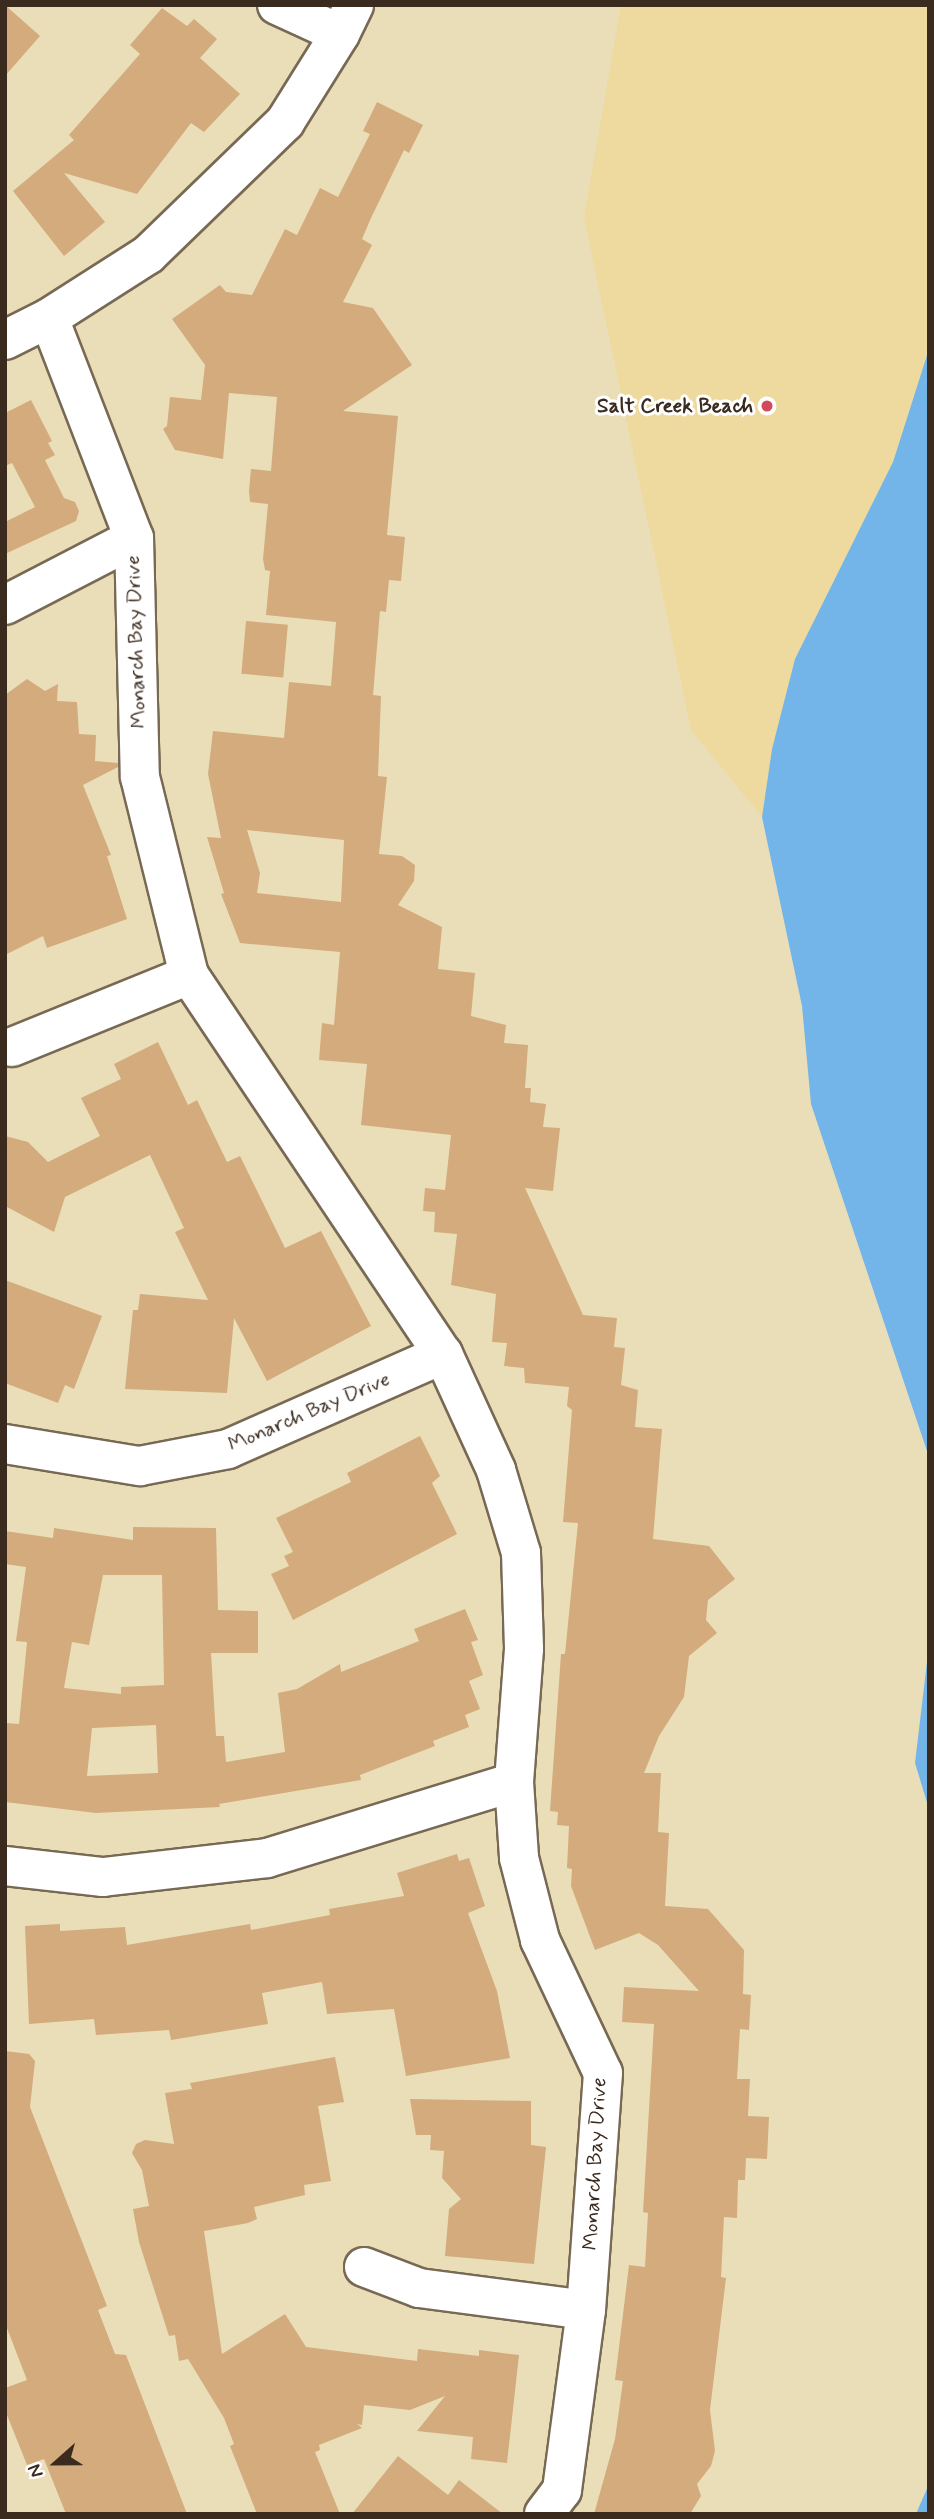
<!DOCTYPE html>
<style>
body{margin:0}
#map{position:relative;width:934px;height:2519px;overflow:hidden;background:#eadeb9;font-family:Mynerve,sans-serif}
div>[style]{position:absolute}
.sand>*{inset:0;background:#eeda9e}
.water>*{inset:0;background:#73b5e8}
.building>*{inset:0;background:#d3ab7c;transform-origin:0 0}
.roads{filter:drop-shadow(2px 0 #786954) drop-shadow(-2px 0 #786954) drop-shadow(0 2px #786954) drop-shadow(0 -2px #786954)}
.minor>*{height:38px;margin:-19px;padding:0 19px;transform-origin:19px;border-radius:19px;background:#fff}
.dots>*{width:19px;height:19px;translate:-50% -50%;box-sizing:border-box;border:4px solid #fff;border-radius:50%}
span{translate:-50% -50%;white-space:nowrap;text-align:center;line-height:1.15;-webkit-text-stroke:6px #fff;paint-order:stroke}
.poi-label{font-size:21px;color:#3b2a1e;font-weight:700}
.right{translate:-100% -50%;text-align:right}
.street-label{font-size:21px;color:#3b2a1e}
.frame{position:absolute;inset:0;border:7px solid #3b2a1e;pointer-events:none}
.north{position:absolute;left:21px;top:2428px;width:70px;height:70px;-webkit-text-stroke:5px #fff;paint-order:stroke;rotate:249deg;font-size:19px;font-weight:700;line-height:28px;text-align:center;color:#3b2a1e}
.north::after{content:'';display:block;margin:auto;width:24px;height:32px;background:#3b2a1e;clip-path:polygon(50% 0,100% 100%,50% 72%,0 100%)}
</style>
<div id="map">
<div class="sand">
<i style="clip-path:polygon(621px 5px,929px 5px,929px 349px,893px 462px,795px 659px,772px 749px,762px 817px,691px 730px,584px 217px)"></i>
</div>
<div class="water">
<i style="clip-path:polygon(929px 349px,929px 1457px,811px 1104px,802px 1006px,762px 817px,772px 749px,795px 659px,893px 462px)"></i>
<i style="clip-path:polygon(929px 1645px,929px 1809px,915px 1763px)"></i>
<i style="clip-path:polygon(929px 2484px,929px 2514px,916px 2514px)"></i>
</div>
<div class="building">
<i style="clip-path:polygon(5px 5px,40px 36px,5px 76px)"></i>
<i style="clip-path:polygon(162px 8px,187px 26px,194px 19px,217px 39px,200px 58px,240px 94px,204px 132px,191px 123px,137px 194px,64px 173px,105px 222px,64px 256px,13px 191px,74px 140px,69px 135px,140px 54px,130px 45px)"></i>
<i style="clip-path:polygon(evenodd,377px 102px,423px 125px,409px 153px,404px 150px,371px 218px,362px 239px,372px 245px,343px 302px,373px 308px,412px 365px,343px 411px,398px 416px,387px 535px,405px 537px,401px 581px,389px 580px,386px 612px,380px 611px,373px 695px,381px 696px,378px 776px,387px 777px,379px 854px,402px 856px,415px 865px,414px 881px,398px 905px,442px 927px,438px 969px,475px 973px,471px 1016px,506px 1025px,504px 1043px,528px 1045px,525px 1088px,531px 1088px,530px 1102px,546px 1104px,543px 1127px,560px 1128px,553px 1191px,525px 1188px,583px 1315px,617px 1318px,614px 1347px,625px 1348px,621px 1385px,638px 1390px,635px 1427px,662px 1429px,653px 1539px,709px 1546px,735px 1579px,708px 1600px,706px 1620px,717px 1633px,689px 1656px,684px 1697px,659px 1736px,644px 1773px,661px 1773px,658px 1832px,669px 1833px,665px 1906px,708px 1909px,744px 1950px,743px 1994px,751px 1995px,749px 2030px,740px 2029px,737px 2079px,750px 2079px,748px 2116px,769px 2117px,767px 2159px,746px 2158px,745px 2180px,738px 2180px,737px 2218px,724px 2217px,721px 2277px,726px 2278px,710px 2410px,715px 2451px,711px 2466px,697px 2484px,701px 2496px,690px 2514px,594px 2514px,615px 2439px,623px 2381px,615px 2380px,629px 2265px,645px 2267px,648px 2213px,643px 2212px,654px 2024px,622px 2022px,624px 1987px,699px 1991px,658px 1945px,639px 1933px,595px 1950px,571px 1886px,572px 1869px,567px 1868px,569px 1826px,557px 1825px,558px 1812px,550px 1811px,561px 1654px,565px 1654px,578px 1523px,563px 1522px,572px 1410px,567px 1406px,569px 1387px,525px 1383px,524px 1368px,504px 1366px,507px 1343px,492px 1342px,496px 1294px,451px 1285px,457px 1234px,434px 1232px,435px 1212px,423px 1211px,425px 1188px,445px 1190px,451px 1135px,361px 1125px,367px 1064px,319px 1060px,322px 1023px,334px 1025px,340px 952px,240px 943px,221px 894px,224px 893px,207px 837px,221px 838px,208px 774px,213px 731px,284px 738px,289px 682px,331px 686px,336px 622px,266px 615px,270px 571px,265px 570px,263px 559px,268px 504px,250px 502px,249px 491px,251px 469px,271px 471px,277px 397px,229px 393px,223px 459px,175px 450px,163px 429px,167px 426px,170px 397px,201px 400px,205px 365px,172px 319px,220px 285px,226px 292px,252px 295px,285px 229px,297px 235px,320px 188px,338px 197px,370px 134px,363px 131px,377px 102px,247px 830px,344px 840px,341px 902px,257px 893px,260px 873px,247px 830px)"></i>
<i style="clip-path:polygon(31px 400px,52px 441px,48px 443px,55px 455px,45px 460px,64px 498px,75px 502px,79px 511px,76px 521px,5px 554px,5px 522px,35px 507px,12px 463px,5px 466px,5px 413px)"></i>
<i style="left:246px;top:621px;width:42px;height:53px;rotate:5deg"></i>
<i style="clip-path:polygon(27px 679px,45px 691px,58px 684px,57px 701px,77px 702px,79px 734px,96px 735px,95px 761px,118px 763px,118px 767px,83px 785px,111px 855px,107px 856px,127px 919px,47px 948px,43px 936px,5px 955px,5px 695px)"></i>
<i style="clip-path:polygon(158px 1042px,188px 1105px,197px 1100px,227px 1162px,240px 1156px,285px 1248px,321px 1231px,371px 1326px,267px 1381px,234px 1318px,227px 1393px,125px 1389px,133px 1310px,138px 1310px,140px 1294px,208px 1300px,175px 1232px,184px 1228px,150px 1155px,65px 1197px,54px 1232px,5px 1206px,5px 1136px,28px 1142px,48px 1162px,100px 1136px,81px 1098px,121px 1079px,114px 1064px)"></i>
<i style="clip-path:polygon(5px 1280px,102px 1316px,74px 1389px,65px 1385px,58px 1403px,5px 1383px)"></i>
<i style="clip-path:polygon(420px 1436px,440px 1476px,432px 1483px,457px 1534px,293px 1620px,271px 1574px,289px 1566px,284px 1556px,293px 1552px,276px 1518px,351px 1482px,347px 1473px)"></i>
<i style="clip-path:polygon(evenodd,133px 1527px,216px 1528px,218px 1610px,258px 1611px,258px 1653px,211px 1653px,216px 1736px,224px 1736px,226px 1762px,285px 1752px,278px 1693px,297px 1689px,340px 1664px,341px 1672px,419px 1641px,414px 1629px,465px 1609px,478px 1640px,471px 1642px,483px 1675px,469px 1681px,480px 1709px,465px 1715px,469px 1727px,433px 1741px,435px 1746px,360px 1775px,361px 1780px,219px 1804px,220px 1807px,96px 1813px,5px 1802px,5px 1723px,19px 1724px,27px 1642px,16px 1641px,26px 1567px,5px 1564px,5px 1531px,53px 1538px,54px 1528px,133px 1540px,133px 1527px,103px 1575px,162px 1575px,164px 1685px,121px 1687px,121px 1694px,64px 1688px,72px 1642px,89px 1645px,103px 1575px,133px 1527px,156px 1725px,158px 1773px,87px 1776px,92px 1728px,156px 1725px)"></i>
<i style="clip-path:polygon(457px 1854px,459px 1861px,469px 1858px,485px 1906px,468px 1913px,497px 1991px,510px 2058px,406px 2076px,394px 2009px,327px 2014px,322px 1982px,262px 1993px,268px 2024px,171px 2040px,169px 2030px,96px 2035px,94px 2019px,29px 2024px,25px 1926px,60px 1924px,60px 1931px,125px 1927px,127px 1945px,250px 1924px,251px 1930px,330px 1915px,329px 1909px,404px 1896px,397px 1873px)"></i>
<i style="clip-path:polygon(5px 2051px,29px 2054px,35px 2061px,30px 2107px,107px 2306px,98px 2310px,115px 2354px,126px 2355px,187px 2514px,66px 2514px,44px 2459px,27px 2465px,5px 2410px,5px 2388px,27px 2380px,5px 2323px)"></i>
<i style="clip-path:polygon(335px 2057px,344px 2102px,318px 2106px,331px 2181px,304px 2185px,305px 2195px,254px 2207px,257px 2219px,248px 2223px,204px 2231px,222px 2354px,285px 2314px,306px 2347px,417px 2361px,418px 2349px,479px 2356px,479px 2350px,519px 2355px,507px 2463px,471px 2459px,473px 2437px,417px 2431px,445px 2396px,410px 2410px,364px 2405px,362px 2425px,357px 2424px,362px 2428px,319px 2445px,320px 2450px,315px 2452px,340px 2514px,257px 2514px,230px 2446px,234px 2444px,224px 2418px,188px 2359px,179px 2361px,175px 2335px,169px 2336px,139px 2242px,133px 2209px,149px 2206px,142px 2170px,132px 2153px,136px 2144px,145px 2140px,174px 2144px,165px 2093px,192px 2089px,190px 2083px)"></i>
<i style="clip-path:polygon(410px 2099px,531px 2101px,531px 2145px,546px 2147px,534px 2264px,445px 2256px,449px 2209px,461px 2199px,442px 2178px,444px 2151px,430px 2150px,431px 2135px,416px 2135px)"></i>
<i style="clip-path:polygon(398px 2456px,448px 2495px,459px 2480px,503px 2514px,352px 2514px)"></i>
</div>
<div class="roads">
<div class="minor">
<i style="left:277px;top:5px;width:69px;rotate:24.7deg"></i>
<i style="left:340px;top:34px;width:104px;rotate:122deg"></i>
<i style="left:285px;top:122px;width:190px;rotate:135.9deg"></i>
<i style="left:149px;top:254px;width:119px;rotate:147.4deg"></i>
<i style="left:49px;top:318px;width:236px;rotate:68.9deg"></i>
<i style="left:134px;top:538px;width:239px;rotate:88.6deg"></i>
<i style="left:140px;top:777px;width:204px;rotate:76.1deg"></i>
<i style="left:189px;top:975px;width:456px;rotate:56.2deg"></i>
<i style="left:443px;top:1354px;width:128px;rotate:65.4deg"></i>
<i style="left:496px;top:1470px;width:87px;rotate:73.2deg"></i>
<i style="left:521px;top:1553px;width:96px;rotate:88.2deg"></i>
<i style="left:524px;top:1649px;width:133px;rotate:94.3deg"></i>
<i style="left:514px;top:1782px;width:76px;rotate:86.2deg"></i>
<i style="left:519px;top:1858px;width:85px;rotate:75.6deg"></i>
<i style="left:540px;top:1940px;width:147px;rotate:64.7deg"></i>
<i style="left:603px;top:2073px;width:238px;rotate:94.1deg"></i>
<i style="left:586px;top:2310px;width:182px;rotate:97.6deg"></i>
<i style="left:562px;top:2490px;width:30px;rotate:127deg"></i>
<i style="left:340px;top:34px;width:32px;rotate:-64deg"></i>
<i style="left:5px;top:340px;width:49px;rotate:-26.6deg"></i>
<i style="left:5px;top:605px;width:145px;rotate:-27.4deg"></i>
<i style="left:12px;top:1047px;width:191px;rotate:-22.1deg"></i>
<i style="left:5px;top:1444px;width:137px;rotate:9.3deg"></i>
<i style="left:140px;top:1466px;width:90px;rotate:-10.9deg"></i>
<i style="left:228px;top:1449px;width:235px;rotate:-23.8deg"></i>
<i style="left:5px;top:1866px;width:99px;rotate:6.4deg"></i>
<i style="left:103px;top:1877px;width:165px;rotate:-6.6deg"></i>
<i style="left:267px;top:1858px;width:258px;rotate:-17.1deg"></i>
<i style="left:364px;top:2267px;width:59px;rotate:20.9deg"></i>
<i style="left:419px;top:2288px;width:168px;rotate:7.5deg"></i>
</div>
</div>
<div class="dots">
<i style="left:767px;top:406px;background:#d1495b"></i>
</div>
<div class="poi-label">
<span class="right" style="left:753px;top:406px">Salt Creek Beach</span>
</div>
<div class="street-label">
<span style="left:136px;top:642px;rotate:-92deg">Monarch Bay Drive</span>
<span style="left:309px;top:1412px;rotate:-23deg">Monarch Bay Drive</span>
<span style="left:595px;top:2164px;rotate:-87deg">Monarch Bay Drive</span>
</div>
<div class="frame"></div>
<div class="north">N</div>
</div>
